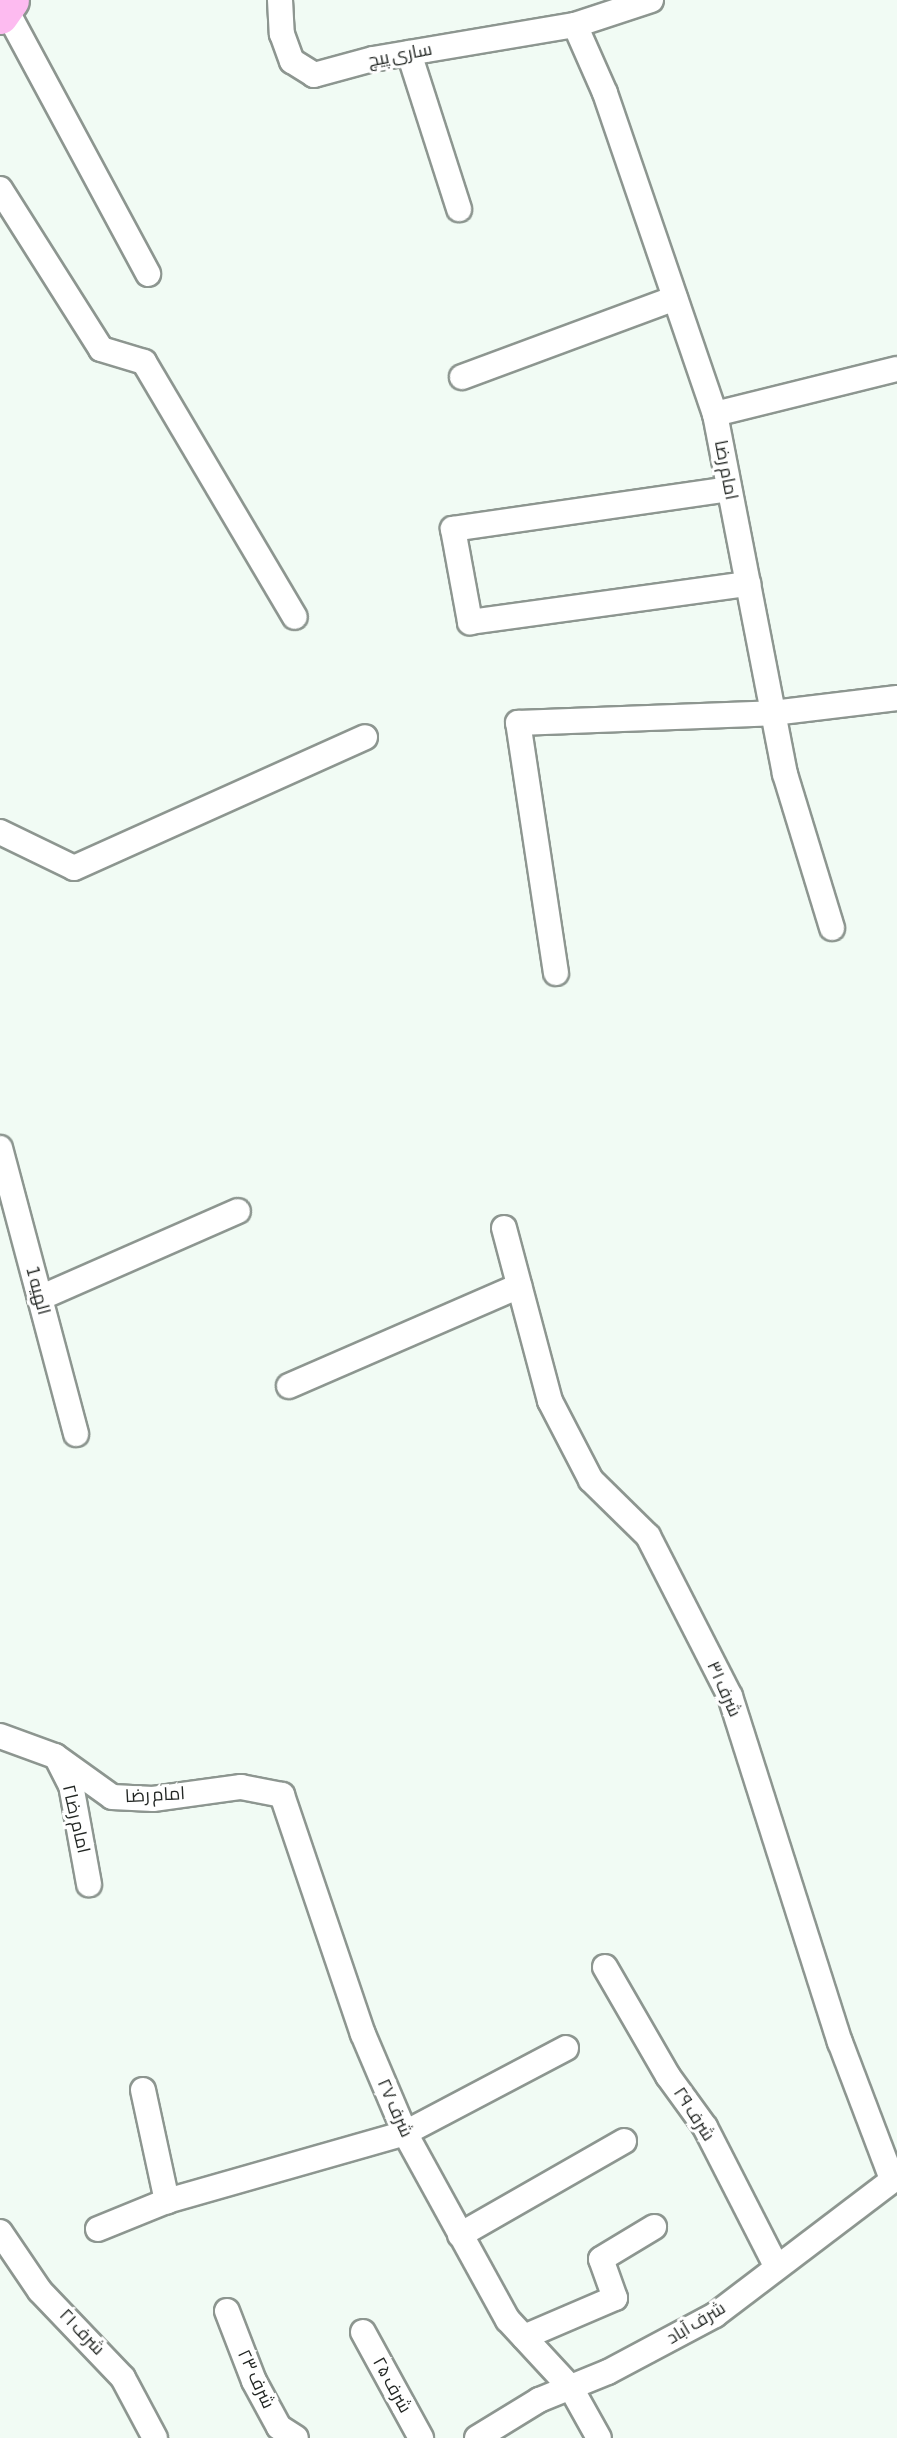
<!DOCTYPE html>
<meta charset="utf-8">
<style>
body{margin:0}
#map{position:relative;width:897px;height:2438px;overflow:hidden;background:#f1fbf4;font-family:"Asap Condensed",Cairo,sans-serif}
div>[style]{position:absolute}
.roads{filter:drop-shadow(2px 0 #8d9690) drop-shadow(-2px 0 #8d9690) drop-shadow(0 2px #8d9690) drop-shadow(0 -2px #8d9690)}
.minor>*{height:24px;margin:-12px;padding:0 12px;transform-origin:12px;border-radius:12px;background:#fff}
.highway>*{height:35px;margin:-17.5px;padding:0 17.5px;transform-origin:17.5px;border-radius:17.5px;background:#fdbbf0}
span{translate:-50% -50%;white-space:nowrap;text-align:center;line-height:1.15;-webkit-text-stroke:6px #fff;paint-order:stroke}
.street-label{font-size:18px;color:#232724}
</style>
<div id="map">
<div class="roads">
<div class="minor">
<i style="left:280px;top:0;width:34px;rotate:87deg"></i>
<i style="left:282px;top:34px;width:29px;rotate:70deg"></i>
<i style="left:292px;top:61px;width:26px;rotate:32deg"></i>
<i style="left:314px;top:75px;width:61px;rotate:-15.2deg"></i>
<i style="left:373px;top:59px;width:205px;rotate:-9.6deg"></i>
<i style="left:575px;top:25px;width:80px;rotate:-18.2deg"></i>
<i style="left:5px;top:8px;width:302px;rotate:61.7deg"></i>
<i style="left:575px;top:25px;width:74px;rotate:66.2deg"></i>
<i style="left:605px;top:93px;width:339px;rotate:71.1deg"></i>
<i style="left:715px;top:414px;width:367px;rotate:79deg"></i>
<i style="left:785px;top:774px;width:161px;rotate:73deg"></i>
<i style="left:409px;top:53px;width:164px;rotate:72.2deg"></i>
<i style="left:0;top:189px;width:189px;rotate:57.7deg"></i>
<i style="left:101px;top:349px;width:45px;rotate:16.8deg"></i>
<i style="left:144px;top:362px;width:296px;rotate:59.4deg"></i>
<i style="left:462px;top:377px;width:227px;rotate:-20.3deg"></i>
<i style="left:715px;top:414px;width:187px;rotate:-13.9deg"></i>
<i style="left:729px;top:489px;width:279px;rotate:171.8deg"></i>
<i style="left:453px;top:529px;width:95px;rotate:79.6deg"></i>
<i style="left:470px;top:622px;width:281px;rotate:-7.8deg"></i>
<i style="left:0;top:832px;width:82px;rotate:25.9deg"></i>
<i style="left:74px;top:868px;width:319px;rotate:-24.2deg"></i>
<i style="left:556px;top:973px;width:253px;rotate:-98.6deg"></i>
<i style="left:518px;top:723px;width:255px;rotate:-2.2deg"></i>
<i style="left:773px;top:713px;width:125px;rotate:-6.9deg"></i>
<i style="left:0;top:1148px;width:296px;rotate:75.1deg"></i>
<i style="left:504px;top:1228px;width:179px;rotate:75.1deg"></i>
<i style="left:550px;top:1401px;width:89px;rotate:62.6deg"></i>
<i style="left:591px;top:1480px;width:80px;rotate:44.5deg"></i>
<i style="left:648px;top:1536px;width:180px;rotate:62.9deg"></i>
<i style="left:730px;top:1696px;width:363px;rotate:72.4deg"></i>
<i style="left:840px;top:2042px;width:147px;rotate:69.2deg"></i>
<i style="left:40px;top:1298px;width:216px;rotate:-23.7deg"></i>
<i style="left:289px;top:1386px;width:251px;rotate:-23.5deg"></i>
<i style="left:0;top:1736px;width:59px;rotate:20deg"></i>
<i style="left:55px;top:1756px;width:70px;rotate:35.7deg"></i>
<i style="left:112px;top:1797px;width:41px;rotate:2.8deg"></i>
<i style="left:153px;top:1799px;width:89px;rotate:-7.8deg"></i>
<i style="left:241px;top:1787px;width:42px;rotate:11deg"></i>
<i style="left:282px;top:1795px;width:252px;rotate:71.3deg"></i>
<i style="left:363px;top:2034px;width:108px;rotate:67deg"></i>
<i style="left:405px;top:2133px;width:213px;rotate:61.2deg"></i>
<i style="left:508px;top:2320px;width:93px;rotate:47.2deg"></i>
<i style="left:571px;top:2388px;width:57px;rotate:60.8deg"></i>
<i style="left:58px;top:1760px;width:28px;rotate:63deg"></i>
<i style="left:71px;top:1785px;width:101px;rotate:79.7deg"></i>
<i style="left:605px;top:1967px;width:126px;rotate:60deg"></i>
<i style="left:668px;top:2076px;width:63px;rotate:54deg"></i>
<i style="left:705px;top:2127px;width:156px;rotate:62.9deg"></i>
<i style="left:143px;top:2090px;width:114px;rotate:77.8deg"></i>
<i style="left:98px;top:2229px;width:74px;rotate:-22.1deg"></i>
<i style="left:167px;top:2201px;width:248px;rotate:-15.9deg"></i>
<i style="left:405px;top:2133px;width:182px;rotate:-27.8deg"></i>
<i style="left:0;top:2232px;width:71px;rotate:55.9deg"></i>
<i style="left:40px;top:2291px;width:120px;rotate:46.3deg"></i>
<i style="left:123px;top:2378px;width:68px;rotate:61.9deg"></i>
<i style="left:460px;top:2235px;width:189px;rotate:-29.8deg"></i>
<i style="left:227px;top:2311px;width:75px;rotate:68.9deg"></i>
<i style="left:254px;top:2381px;width:52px;rotate:61.5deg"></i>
<i style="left:279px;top:2427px;width:20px;rotate:33deg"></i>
<i style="left:363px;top:2332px;width:121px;rotate:61.3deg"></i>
<i style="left:524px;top:2337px;width:99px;rotate:-23.2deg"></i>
<i style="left:615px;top:2298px;width:41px;rotate:-109.7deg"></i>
<i style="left:601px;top:2259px;width:62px;rotate:-31.1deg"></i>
<i style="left:477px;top:2438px;width:73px;rotate:-31.5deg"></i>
<i style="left:539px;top:2400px;width:74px;rotate:-22.1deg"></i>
<i style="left:608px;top:2372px;width:121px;rotate:-28deg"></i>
<i style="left:715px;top:2315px;width:228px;rotate:-37.2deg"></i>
</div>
<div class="highway">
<i style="left:0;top:16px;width:19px;rotate:-55deg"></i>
</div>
</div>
<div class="street-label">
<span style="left:400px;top:55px;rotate:-11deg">ساری پیچ</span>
<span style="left:726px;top:470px;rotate:79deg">امام رضا</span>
<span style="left:38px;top:1291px;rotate:75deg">الهیه 1</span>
<span style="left:724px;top:1689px;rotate:66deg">شرف ۳۱</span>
<span style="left:155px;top:1795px;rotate:-3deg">امام رضا</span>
<span style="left:76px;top:1819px;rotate:77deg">امام رضا۲</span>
<span style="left:395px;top:2108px;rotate:66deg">شرف ۲۷</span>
<span style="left:694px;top:2114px;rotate:57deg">شرف ۲۹</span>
<span style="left:696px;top:2323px;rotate:-31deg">شرف آباد</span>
<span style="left:82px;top:2332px;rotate:46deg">شرف ۲۱</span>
<span style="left:256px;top:2379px;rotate:65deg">شرف ۲۳</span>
<span style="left:392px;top:2385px;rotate:61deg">شرف ۲۵</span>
</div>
</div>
